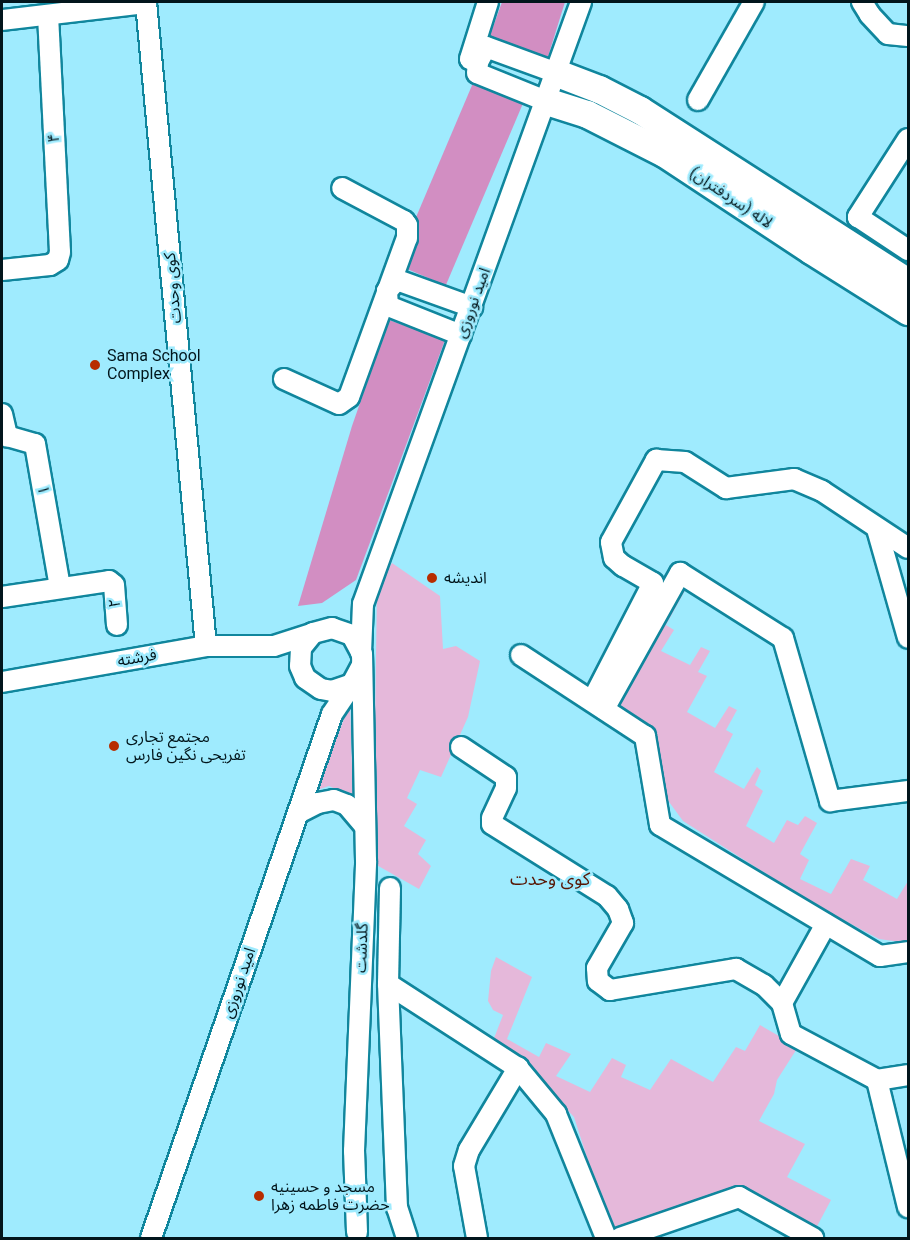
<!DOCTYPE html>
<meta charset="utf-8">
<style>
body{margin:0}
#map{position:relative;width:910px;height:1240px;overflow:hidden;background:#9febfe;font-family:Roboto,"Noto Sans Arabic",sans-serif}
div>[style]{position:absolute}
.green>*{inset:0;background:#e5b8da}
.forest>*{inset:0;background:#d28ec2;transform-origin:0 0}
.roads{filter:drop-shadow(2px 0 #10869d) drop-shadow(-2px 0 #10869d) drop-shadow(0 2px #10869d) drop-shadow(0 -2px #10869d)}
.street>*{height:20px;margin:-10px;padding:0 10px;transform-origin:10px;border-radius:10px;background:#fff}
.secondary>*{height:27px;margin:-13.5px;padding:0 13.5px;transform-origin:13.5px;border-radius:13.5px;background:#fff}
.dots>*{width:16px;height:16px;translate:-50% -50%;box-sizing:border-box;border:3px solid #9febfe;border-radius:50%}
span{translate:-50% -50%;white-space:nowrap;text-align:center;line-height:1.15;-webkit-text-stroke:5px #9febfe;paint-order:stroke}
.street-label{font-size:16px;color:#02161c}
.poi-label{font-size:16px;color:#02161c}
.left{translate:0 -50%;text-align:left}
.neighbourhood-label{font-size:18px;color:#581604}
.frame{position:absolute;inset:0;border:3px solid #02161c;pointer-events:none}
</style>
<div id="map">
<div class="green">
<i style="clip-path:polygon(392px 563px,440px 596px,443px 649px,456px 646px,480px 661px,468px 717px,441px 777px,420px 770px,407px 798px,417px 804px,404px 826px,426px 840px,418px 854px,431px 866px,419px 889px,373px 863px,377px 588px)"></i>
<i style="clip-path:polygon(679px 583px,687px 587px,666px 625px,674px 630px,661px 651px,690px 665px,701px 647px,710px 651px,698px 672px,707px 676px,687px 712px,715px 728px,729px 706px,737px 710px,726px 730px,733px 734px,714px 772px,744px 789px,757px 767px,761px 771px,755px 785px,763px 791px,746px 826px,774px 843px,787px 820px,798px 825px,805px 816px,817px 823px,800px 854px,809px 860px,800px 879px,831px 894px,851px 859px,870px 866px,863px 880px,897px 899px,908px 881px,908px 943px,879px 939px,817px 906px,683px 821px,664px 795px,652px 733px,609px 707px)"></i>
<i style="clip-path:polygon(350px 703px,353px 797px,329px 786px,317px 790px)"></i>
<i style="clip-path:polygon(496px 957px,532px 977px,507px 1039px,539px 1057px,546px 1043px,571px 1054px,556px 1076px,590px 1092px,612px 1058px,626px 1065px,621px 1077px,650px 1090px,671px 1059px,713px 1082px,736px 1047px,745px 1051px,760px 1025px,798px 1047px,777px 1080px,774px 1094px,759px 1121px,805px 1144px,787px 1177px,831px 1200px,814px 1232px,742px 1188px,611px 1232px,574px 1117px,526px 1067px,491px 1046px,503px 1015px,493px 1010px,488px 1001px,491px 971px)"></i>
</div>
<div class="forest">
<i style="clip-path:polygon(502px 2px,565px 2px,546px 63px,488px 41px)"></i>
<i style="left:473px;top:83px;width:54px;height:197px;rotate:23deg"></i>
<i style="clip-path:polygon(389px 320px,445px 340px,356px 580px,322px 603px,298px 606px,352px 426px)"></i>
</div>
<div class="roads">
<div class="street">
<i style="left:146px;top:2px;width:647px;rotate:84.68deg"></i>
<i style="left:862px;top:2px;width:15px;rotate:58deg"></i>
<i style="left:870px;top:15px;width:26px;rotate:47deg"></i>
<i style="left:888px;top:34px;width:20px;rotate:6deg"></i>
<i style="left:2px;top:20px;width:145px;rotate:-6.7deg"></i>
<i style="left:473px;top:60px;width:3px;rotate:-162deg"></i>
<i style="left:470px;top:59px;width:60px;rotate:-72.5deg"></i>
<i style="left:698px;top:100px;width:113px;rotate:-60.3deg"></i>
<i style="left:546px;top:101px;width:74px;rotate:-157.9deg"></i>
<i style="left:477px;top:73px;width:11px;rotate:-85deg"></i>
<i style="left:478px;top:62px;width:17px;rotate:-62deg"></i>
<i style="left:486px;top:47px;width:76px;rotate:20.1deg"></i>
<i style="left:908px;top:139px;width:93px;rotate:122.7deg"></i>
<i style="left:858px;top:217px;width:60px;rotate:33.4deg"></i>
<i style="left:2px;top:270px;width:48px;rotate:-5.9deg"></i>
<i style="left:50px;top:265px;width:9px;rotate:-32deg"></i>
<i style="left:58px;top:260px;width:8px;rotate:-76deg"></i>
<i style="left:60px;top:252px;width:237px;rotate:-92.9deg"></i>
<i style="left:461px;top:335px;width:79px;rotate:-158.3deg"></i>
<i style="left:388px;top:306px;width:15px;rotate:-94deg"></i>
<i style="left:387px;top:291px;width:15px;rotate:-48deg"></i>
<i style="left:397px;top:280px;width:80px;rotate:19.8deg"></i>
<i style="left:284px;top:379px;width:60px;rotate:24.4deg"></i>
<i style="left:339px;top:404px;width:12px;rotate:-35deg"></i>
<i style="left:349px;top:397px;width:169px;rotate:-70deg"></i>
<i style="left:407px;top:238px;width:13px;rotate:-90deg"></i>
<i style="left:407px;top:225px;width:5px;rotate:-127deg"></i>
<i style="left:404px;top:221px;width:70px;rotate:-152deg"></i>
<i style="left:2px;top:414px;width:23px;rotate:77deg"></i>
<i style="left:7px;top:436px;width:29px;rotate:16deg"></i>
<i style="left:35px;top:444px;width:145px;rotate:80.1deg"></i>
<i style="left:877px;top:529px;width:113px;rotate:74.1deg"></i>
<i style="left:2px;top:597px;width:108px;rotate:-8.5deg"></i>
<i style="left:109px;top:581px;width:6px;rotate:39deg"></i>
<i style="left:114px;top:585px;width:40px;rotate:85.7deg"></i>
<i style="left:361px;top:653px;width:49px;rotate:-87.7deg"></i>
<i style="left:363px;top:604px;width:640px;rotate:-70.09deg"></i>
<i style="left:521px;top:655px;width:148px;rotate:33.2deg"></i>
<i style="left:645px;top:736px;width:90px;rotate:80.4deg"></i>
<i style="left:660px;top:825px;width:256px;rotate:30.8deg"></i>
<i style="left:880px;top:956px;width:28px;rotate:-8deg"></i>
<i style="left:2px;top:682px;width:207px;rotate:-10deg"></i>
<i style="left:206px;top:646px;width:68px"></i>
<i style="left:274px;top:646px;width:40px;rotate:-18deg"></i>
<i style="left:592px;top:701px;width:133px;rotate:-62.7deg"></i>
<i style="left:653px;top:583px;width:34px;rotate:-150deg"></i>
<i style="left:623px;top:566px;width:12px;rotate:-138deg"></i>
<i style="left:614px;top:558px;width:16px;rotate:-101deg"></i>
<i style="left:611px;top:542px;width:94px;rotate:-61.2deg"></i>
<i style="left:656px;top:460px;width:29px;rotate:4deg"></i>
<i style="left:685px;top:462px;width:49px;rotate:32.4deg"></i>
<i style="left:726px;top:488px;width:69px;rotate:-7.5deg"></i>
<i style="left:794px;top:479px;width:30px;rotate:23deg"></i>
<i style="left:822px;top:491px;width:103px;rotate:33.5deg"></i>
<i style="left:604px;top:709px;width:156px;rotate:-60.8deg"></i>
<i style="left:680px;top:573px;width:122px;rotate:32.3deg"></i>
<i style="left:783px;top:638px;width:170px;rotate:73.9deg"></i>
<i style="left:830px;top:801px;width:79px;rotate:-7.3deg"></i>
<i style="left:461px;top:747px;width:54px;rotate:33.7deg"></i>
<i style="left:506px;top:777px;width:11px;rotate:90deg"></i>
<i style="left:506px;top:788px;width:33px;rotate:115deg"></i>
<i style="left:492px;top:818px;width:6px;rotate:90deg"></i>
<i style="left:492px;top:824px;width:136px;rotate:32.1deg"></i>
<i style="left:607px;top:896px;width:17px;rotate:50deg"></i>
<i style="left:618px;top:909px;width:15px;rotate:70deg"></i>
<i style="left:623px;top:923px;width:52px;rotate:120deg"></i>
<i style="left:597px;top:968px;width:13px;rotate:86deg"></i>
<i style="left:598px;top:981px;width:15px;rotate:37deg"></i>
<i style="left:610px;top:990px;width:128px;rotate:-9.5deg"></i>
<i style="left:736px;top:969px;width:32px;rotate:30deg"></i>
<i style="left:764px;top:985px;width:25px;rotate:45deg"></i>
<i style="left:782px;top:1003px;width:32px;rotate:74deg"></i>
<i style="left:791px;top:1034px;width:98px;rotate:28.1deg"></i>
<i style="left:877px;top:1080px;width:31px;rotate:-9deg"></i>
<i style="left:298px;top:813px;width:22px;rotate:-27deg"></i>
<i style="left:318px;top:803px;width:16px;rotate:-11deg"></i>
<i style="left:334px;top:800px;width:14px;rotate:21deg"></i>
<i style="left:347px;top:805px;width:26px;rotate:50deg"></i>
<i style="left:388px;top:984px;width:96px;rotate:-88.8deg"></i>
<i style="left:782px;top:1003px;width:90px;rotate:-60.9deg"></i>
<i style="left:877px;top:1080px;width:131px;rotate:76.3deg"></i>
<i style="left:357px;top:1232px;width:81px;rotate:-92.1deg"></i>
<i style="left:354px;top:1151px;width:290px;rotate:-87.6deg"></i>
<i style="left:366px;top:861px;width:207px;rotate:-91.1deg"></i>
<i style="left:362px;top:654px;width:21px;rotate:-118deg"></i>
<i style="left:352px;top:635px;width:21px;rotate:-161deg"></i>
<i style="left:332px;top:628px;width:20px;rotate:165deg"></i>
<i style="left:313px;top:633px;width:19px;rotate:129deg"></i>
<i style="left:301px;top:648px;width:18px;rotate:93deg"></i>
<i style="left:300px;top:666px;width:13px;rotate:67deg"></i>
<i style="left:305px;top:678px;width:19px;rotate:35deg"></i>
<i style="left:321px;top:689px;width:11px;rotate:10deg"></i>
<i style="left:332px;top:691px;width:21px;rotate:-19deg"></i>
<i style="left:352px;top:684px;width:21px;rotate:-62deg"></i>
<i style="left:151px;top:1238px;width:554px;rotate:-70.94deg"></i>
<i style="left:332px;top:714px;width:36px;rotate:-56deg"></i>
<i style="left:407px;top:1238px;width:32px;rotate:-108deg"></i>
<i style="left:397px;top:1208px;width:224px;rotate:-92.3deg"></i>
<i style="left:388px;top:984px;width:155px;rotate:32.9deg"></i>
<i style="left:518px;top:1068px;width:60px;rotate:50.4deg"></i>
<i style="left:556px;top:1114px;width:134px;rotate:68deg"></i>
<i style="left:477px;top:1238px;width:73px;rotate:-100.2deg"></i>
<i style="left:464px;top:1166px;width:17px;rotate:-73deg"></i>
<i style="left:469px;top:1150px;width:96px;rotate:-59.1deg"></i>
<i style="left:620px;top:1238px;width:126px;rotate:-19deg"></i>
<i style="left:739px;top:1197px;width:85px;rotate:29deg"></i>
</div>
<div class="secondary">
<i style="left:557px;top:73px;width:45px;rotate:20.9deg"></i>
<i style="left:599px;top:89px;width:46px;rotate:27.1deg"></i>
<i style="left:640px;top:110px;width:318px;rotate:32.7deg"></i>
<i style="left:546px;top:101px;width:43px;rotate:17.6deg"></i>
<i style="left:587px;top:114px;width:86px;rotate:26.9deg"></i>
<i style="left:664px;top:153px;width:176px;rotate:33.4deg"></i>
<i style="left:811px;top:250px;width:115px;rotate:32.2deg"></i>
</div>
</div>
<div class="dots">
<i style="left:95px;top:365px;background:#b72d00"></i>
<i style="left:432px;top:578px;background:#b72d00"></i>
<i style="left:114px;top:746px;background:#b72d00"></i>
<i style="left:259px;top:1196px;background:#b72d00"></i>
</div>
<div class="street-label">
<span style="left:54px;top:138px;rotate:-93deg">۴</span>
<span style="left:731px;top:198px;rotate:34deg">لاله (سردفتران)</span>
<span style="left:173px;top:288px;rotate:-95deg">کوی وحدت</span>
<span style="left:473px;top:303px;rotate:-70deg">امید نوروزی</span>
<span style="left:43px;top:490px;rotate:80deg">۱</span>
<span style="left:115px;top:603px;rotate:-94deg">۲</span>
<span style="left:137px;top:658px;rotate:-10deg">فرشته</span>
<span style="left:362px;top:948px;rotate:-88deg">گلدشت</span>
<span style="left:239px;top:983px;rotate:-71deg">امید نوروزی</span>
</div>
<div class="poi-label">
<span class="left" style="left:107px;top:365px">Sama School<br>Complex</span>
<span class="left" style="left:444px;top:578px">اندیشه</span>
<span class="left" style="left:126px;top:746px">مجتمع تجاری<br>تفریحی نگین فارس</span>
<span class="left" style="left:271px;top:1196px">مسجد و حسینیه<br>حضرت فاطمه زهرا</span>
</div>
<div class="neighbourhood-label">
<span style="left:550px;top:879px">کوی وحدت</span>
</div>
<div class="frame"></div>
</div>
